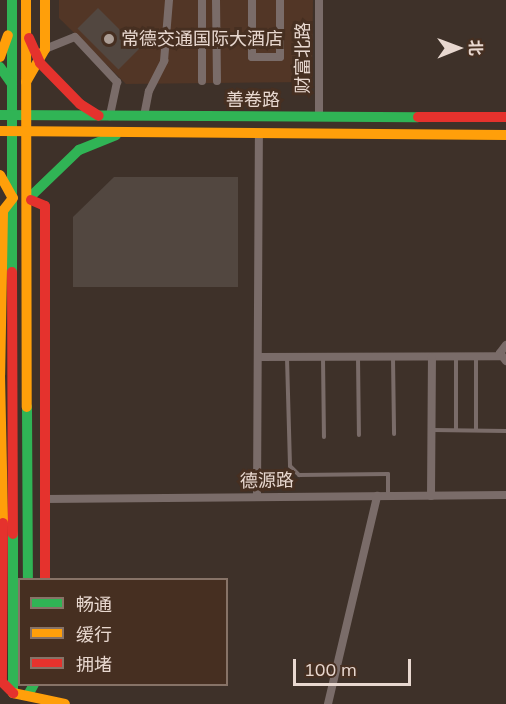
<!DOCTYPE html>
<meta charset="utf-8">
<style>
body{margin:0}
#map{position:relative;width:506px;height:704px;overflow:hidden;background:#3e3129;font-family:Mulish,"Noto Sans SC",sans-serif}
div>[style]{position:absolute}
.built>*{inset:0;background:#523626}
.building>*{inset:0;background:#524740;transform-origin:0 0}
.lane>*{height:4px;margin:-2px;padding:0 2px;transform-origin:2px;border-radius:2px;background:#7a6c69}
.street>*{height:8px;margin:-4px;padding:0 4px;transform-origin:4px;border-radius:4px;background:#7a6c69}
.fast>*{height:10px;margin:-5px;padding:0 5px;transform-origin:5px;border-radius:5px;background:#30b455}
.slow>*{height:10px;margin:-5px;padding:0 5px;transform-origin:5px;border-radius:5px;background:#ff9f0a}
.jam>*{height:10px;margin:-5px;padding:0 5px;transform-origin:5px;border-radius:5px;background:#e5322d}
.dots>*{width:16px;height:16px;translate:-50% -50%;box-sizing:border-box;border:3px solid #462f21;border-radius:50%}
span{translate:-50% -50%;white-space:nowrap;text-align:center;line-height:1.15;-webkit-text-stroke:6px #462f21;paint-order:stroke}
.poi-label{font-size:18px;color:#e8d8d0}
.left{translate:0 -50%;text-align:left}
.street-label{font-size:18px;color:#e8d8d0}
.legend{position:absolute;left:18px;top:578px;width:210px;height:108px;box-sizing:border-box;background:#462f21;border:2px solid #877367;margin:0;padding:8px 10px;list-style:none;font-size:18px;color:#e8d8d0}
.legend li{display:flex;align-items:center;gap:12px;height:30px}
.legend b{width:30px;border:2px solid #877367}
.north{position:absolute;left:428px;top:18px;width:60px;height:60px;-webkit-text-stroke:4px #462f21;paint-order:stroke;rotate:89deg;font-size:16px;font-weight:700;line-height:24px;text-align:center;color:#e8d8d0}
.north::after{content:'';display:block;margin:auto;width:21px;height:27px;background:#e8d8d0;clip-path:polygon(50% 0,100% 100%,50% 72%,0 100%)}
.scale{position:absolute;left:293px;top:659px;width:118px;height:27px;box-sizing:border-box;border:3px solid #e8d8d0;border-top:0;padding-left:8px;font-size:18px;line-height:21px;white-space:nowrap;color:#e8d8d0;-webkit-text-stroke:4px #462f21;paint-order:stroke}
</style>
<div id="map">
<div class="built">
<i style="clip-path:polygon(59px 0,313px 0,312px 82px,126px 84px,59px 18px)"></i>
</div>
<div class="building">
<i style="left:98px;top:8px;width:58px;height:29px;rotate:45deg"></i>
<i style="clip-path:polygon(114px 177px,238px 177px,238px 287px,73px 287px,73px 217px)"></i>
</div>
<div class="lane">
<i style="left:287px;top:358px;width:108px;rotate:88.4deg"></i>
<i style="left:290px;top:466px;width:13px;rotate:45deg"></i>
<i style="left:299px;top:475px;width:89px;rotate:-0.6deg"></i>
<i style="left:388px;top:474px;width:22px;rotate:90deg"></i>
<i style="left:323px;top:358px;width:79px;rotate:89.3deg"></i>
<i style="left:358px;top:358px;width:77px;rotate:89.3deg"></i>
<i style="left:393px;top:358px;width:76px;rotate:89.2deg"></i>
<i style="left:433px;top:430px;width:73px;rotate:0.8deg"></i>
<i style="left:456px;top:430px;width:73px;rotate:-90deg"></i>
<i style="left:476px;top:430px;width:73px;rotate:-90deg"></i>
</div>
<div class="street">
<i style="left:202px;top:0;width:81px;rotate:90deg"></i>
<i style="left:216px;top:0;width:81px;rotate:89.3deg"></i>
<i style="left:252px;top:0;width:57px;rotate:90deg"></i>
<i style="left:252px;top:57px;width:28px"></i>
<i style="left:280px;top:57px;width:57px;rotate:-90deg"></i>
<i style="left:45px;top:49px;width:32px;rotate:-22deg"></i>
<i style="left:75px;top:37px;width:62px;rotate:47deg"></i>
<i style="left:117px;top:82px;width:35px;rotate:102deg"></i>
<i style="left:144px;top:116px;width:25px;rotate:-79deg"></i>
<i style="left:149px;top:91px;width:34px;rotate:-63deg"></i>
<i style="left:164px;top:61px;width:61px;rotate:-85.3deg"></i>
<i style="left:319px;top:117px;width:117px;rotate:-90deg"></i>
<i style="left:506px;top:345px;width:10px;rotate:127deg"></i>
<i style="left:500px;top:353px;width:10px;rotate:53deg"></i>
<i style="left:258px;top:357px;width:242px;rotate:-0.2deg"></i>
<i style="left:431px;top:496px;width:139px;rotate:-89.6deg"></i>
<i style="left:257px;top:497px;width:362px;rotate:-89.7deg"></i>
<i style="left:45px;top:499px;width:461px;rotate:-0.5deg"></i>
<i style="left:328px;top:704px;width:214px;rotate:-76.7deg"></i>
</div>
<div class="fast">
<i style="left:12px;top:0;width:272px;rotate:90deg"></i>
<i style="left:0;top:67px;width:21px;rotate:55deg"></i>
<i style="left:0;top:115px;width:418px;rotate:0.3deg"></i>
<i style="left:31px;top:200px;width:3px;rotate:-162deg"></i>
<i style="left:28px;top:199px;width:71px;rotate:-43.9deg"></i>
<i style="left:79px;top:150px;width:40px;rotate:-22deg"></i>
<i style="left:27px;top:407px;width:173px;rotate:89.7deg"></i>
<i style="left:13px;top:534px;width:159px;rotate:90deg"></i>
<i style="left:28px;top:695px;width:13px;rotate:-61deg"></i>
</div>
<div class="slow">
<i style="left:26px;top:0;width:407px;rotate:89.9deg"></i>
<i style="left:0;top:57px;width:23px;rotate:-70deg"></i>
<i style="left:26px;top:82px;width:38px;rotate:-60deg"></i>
<i style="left:45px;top:49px;width:49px;rotate:-90deg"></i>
<i style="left:0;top:131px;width:506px;rotate:0.45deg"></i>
<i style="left:0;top:175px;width:26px;rotate:61deg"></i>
<i style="left:13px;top:198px;width:16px;rotate:128deg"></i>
<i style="left:3px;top:211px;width:164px;rotate:91deg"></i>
<i style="left:0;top:375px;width:148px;rotate:88.8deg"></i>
<i style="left:13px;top:693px;width:53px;rotate:11.9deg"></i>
</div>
<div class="jam">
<i style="left:29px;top:38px;width:27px;rotate:66deg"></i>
<i style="left:40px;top:63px;width:57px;rotate:45.7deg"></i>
<i style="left:80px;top:104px;width:22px;rotate:32deg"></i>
<i style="left:418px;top:117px;width:88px"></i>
<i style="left:31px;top:200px;width:15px;rotate:23deg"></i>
<i style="left:45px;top:206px;width:374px;rotate:90deg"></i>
<i style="left:12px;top:272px;width:262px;rotate:89.8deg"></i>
<i style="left:3px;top:523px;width:159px;rotate:90.4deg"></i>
<i style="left:2px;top:682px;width:16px;rotate:45deg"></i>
</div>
<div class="dots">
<i style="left:109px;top:39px;background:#ac9e96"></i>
</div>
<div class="poi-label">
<span class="left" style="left:121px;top:39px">常德交通国际大酒店</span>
</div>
<div class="street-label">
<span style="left:303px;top:58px;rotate:-90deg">财富北路</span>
<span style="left:253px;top:100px">善卷路</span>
<span style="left:267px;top:481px;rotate:-1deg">德源路</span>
</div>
<ul class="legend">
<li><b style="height:8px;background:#30b455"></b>畅通</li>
<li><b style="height:8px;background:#ff9f0a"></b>缓行</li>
<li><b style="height:8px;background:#e5322d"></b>拥堵</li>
</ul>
<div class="north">北</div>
<div class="scale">100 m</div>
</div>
